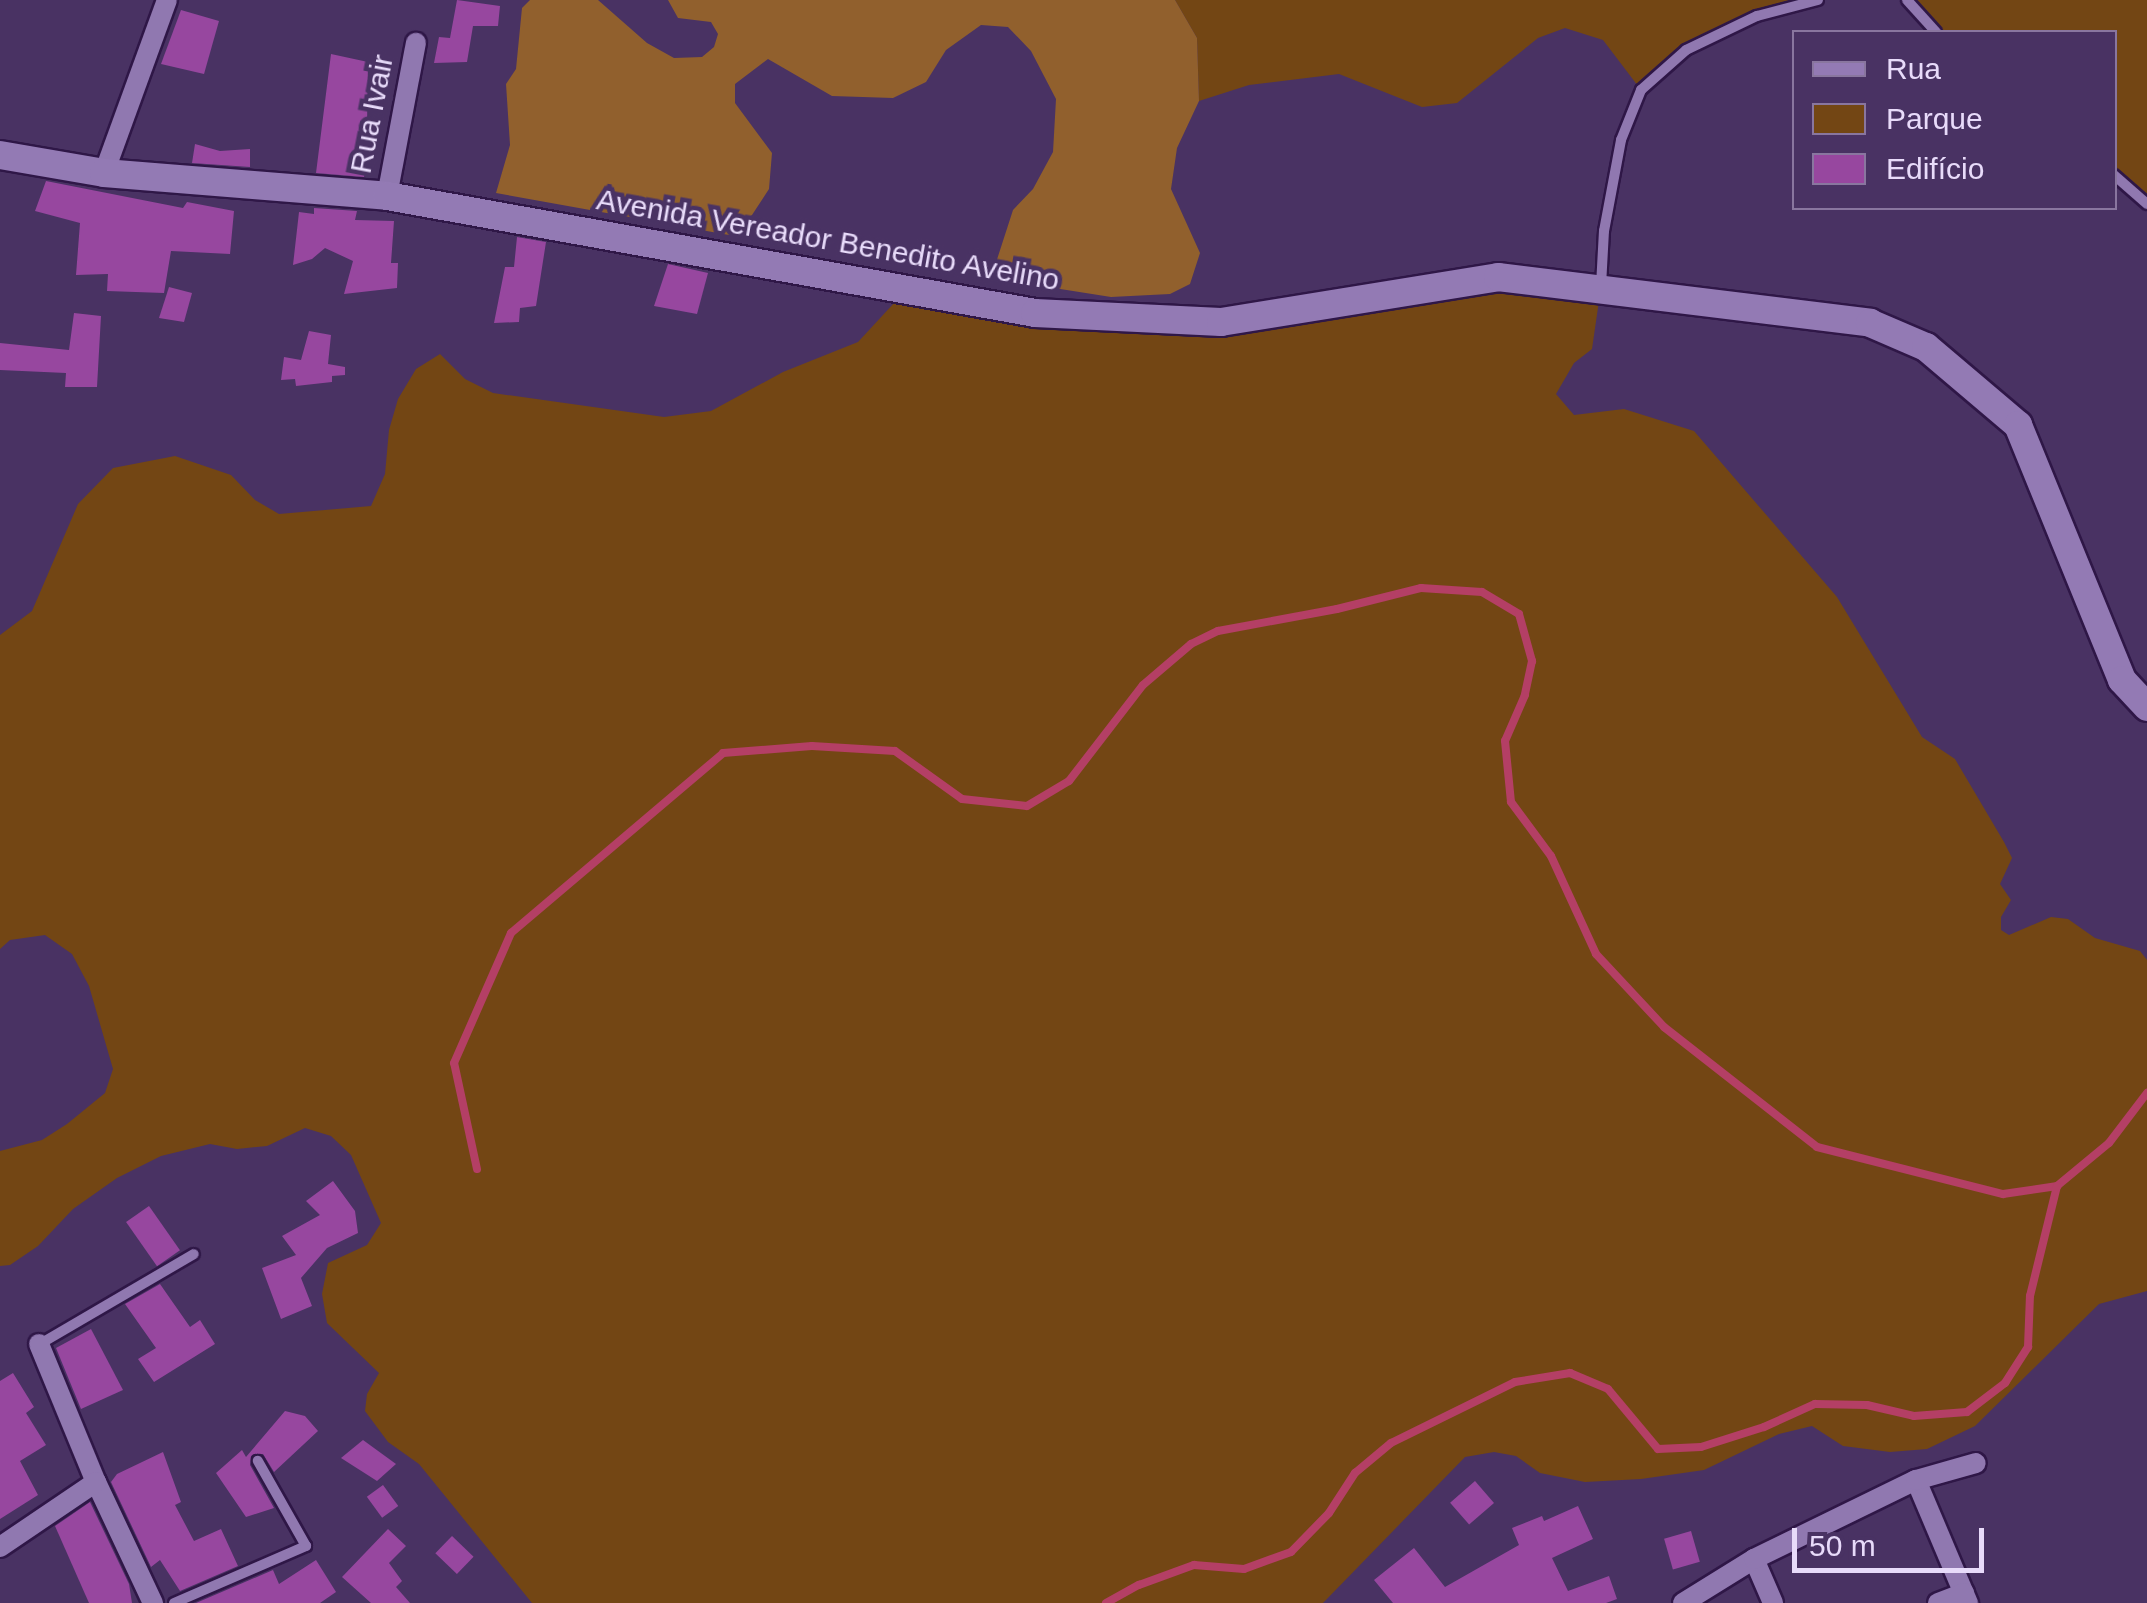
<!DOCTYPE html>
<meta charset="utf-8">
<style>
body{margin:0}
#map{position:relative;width:2147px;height:1603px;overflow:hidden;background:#493263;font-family:Arial,sans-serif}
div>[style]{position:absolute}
.green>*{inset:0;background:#734614}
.forest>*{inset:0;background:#91602d}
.stream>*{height:8px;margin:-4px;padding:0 4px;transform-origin:4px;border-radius:4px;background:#b43f65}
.building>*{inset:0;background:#97479f;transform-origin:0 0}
.roads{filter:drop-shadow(2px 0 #2f1747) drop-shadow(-2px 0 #2f1747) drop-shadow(0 2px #2f1747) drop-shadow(0 -2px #2f1747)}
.service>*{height:10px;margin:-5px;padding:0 5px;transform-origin:5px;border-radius:5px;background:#9078b0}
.minor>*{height:20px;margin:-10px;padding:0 10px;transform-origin:10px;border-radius:10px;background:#9078b0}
.secondary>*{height:28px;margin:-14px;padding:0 14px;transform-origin:14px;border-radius:14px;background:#937ab4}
span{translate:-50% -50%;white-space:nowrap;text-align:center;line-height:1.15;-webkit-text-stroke:9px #493263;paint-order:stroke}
.street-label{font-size:30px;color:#e8dbfa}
.legend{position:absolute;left:1792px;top:30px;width:325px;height:180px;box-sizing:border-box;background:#493263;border:2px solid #89769f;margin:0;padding:12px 18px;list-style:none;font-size:30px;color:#e8dbfa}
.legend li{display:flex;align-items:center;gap:20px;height:50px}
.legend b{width:50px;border:2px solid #89769f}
.scale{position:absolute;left:1792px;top:1528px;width:192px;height:45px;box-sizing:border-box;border:5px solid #e8dbfa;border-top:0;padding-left:12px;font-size:30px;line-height:35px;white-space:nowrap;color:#e8dbfa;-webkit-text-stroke:8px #493263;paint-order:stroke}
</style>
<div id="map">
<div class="green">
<i style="clip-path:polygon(1175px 0,1818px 0,1757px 16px,1686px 49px,1641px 90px,1603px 40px,1565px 28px,1538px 38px,1457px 103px,1422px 107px,1339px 74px,1249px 85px,1199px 101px,1197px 38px)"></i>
<i style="clip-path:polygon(1907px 0,2147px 0,2147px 204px,2115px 175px,2114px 32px,1936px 32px)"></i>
<i style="clip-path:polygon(1498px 277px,1601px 287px,1592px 349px,1574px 363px,1556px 394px,1574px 415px,1624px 409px,1694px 431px,1837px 597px,1922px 737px,1955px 759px,2004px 842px,2012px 858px,2000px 884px,2011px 900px,2001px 917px,2001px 930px,2009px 935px,2051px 917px,2068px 919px,2095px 938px,2140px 951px,2147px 960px,2147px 1291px,2099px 1304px,1975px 1426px,1927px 1449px,1890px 1452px,1843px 1446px,1812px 1426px,1779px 1434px,1704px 1470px,1641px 1479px,1585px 1482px,1540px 1473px,1516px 1456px,1494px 1452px,1465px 1457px,1323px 1603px,532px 1603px,419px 1464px,388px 1442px,365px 1411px,367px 1394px,379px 1373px,327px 1323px,322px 1294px,328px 1263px,367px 1245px,381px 1223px,351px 1155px,331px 1136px,305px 1128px,267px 1146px,237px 1149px,210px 1144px,161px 1156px,117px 1178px,73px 1209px,38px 1246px,10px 1265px,0 1266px,0 1151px,42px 1140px,67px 1124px,105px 1093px,113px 1069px,89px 986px,72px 954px,45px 935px,10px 940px,0 949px,0 635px,32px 611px,78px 504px,113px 468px,175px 456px,231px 475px,255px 500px,279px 514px,371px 506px,385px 474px,389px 430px,398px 399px,416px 369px,440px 354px,465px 379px,493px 393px,664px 417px,711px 411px,783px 372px,858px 342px,907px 289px,1221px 322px)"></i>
</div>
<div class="forest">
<i style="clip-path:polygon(530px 0,598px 0,647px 43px,674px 58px,702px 57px,714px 47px,718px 34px,711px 22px,678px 18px,668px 0,1175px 0,1197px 38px,1199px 101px,1177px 148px,1171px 189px,1200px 253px,1190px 284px,1170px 294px,1111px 297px,991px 278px,1013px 210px,1033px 189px,1053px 152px,1056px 99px,1031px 51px,1008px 27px,981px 25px,946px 50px,926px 82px,893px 98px,832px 96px,768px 59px,735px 84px,735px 103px,772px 153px,769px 189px,752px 215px,729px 235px,496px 193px,510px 145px,506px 84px,516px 69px,522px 8px)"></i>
</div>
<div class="stream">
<i style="left:477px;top:1169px;width:108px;rotate:-102.2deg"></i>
<i style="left:454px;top:1063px;width:142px;rotate:-66.3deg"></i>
<i style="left:511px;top:933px;width:278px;rotate:-40.3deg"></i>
<i style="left:723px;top:753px;width:89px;rotate:-4.5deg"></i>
<i style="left:812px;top:746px;width:83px;rotate:3.4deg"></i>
<i style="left:895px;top:751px;width:82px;rotate:35.6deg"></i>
<i style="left:962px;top:799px;width:65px;rotate:6.1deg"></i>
<i style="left:1027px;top:806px;width:49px;rotate:-30.8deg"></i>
<i style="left:1069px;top:781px;width:121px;rotate:-52.4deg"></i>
<i style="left:1143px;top:685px;width:63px;rotate:-40.5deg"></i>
<i style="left:1191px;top:644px;width:30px;rotate:-26deg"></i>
<i style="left:1218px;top:631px;width:121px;rotate:-10.5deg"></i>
<i style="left:1337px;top:609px;width:87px;rotate:-14deg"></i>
<i style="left:1421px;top:588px;width:61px;rotate:3.8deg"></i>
<i style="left:1482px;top:592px;width:43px;rotate:30.7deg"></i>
<i style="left:1519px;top:614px;width:49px;rotate:74.5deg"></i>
<i style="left:1532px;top:661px;width:35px;rotate:102deg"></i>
<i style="left:1525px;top:695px;width:50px;rotate:113.5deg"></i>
<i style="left:1505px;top:741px;width:61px;rotate:84.4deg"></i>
<i style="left:1511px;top:802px;width:67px;rotate:53.5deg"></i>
<i style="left:1551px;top:856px;width:108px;rotate:65.3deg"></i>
<i style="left:1596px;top:954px;width:100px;rotate:47deg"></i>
<i style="left:1664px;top:1027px;width:194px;rotate:38.1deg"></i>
<i style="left:1817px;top:1147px;width:192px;rotate:14.2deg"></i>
<i style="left:2003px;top:1194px;width:55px;rotate:-8.4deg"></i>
<i style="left:2057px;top:1186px;width:67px;rotate:-39.6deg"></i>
<i style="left:2109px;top:1143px;width:63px;rotate:-52.8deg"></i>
<i style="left:1106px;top:1603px;width:38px;rotate:-29deg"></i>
<i style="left:1139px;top:1585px;width:59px;rotate:-20deg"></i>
<i style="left:1194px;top:1565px;width:50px;rotate:4.6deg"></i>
<i style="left:1244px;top:1569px;width:50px;rotate:-19.9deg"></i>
<i style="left:1291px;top:1552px;width:54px;rotate:-45.7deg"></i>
<i style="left:1329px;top:1513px;width:48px;rotate:-57deg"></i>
<i style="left:1355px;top:1473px;width:47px;rotate:-39.8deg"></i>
<i style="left:1391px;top:1443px;width:138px;rotate:-26.2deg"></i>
<i style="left:1515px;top:1382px;width:56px;rotate:-9.3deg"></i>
<i style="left:1570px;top:1373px;width:41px;rotate:22.8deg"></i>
<i style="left:1608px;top:1389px;width:78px;rotate:50.2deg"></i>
<i style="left:1658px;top:1449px;width:43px;rotate:-2.7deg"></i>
<i style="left:1701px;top:1447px;width:66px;rotate:-17.6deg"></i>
<i style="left:1764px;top:1427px;width:56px;rotate:-24.3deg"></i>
<i style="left:1815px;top:1404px;width:52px;rotate:1.1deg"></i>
<i style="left:1867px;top:1405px;width:48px;rotate:13.2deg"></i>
<i style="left:1914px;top:1416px;width:53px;rotate:-4.3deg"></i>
<i style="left:1967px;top:1412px;width:48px;rotate:-37.3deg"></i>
<i style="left:2005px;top:1383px;width:43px;rotate:-57.4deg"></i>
<i style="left:2028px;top:1347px;width:51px;rotate:-87.8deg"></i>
<i style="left:2030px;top:1296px;width:113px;rotate:-76.2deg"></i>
</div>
<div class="building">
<i style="clip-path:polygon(457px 0,500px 6px,498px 26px,473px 26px,467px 62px,434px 63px,439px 37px,450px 38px)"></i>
<i style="clip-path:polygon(181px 10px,219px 21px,204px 74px,161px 64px)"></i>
<i style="clip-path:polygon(331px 54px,368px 62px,367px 126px,374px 127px,364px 177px,316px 173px)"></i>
<i style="clip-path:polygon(195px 144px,220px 151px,250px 149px,250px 167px,192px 163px)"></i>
<i style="clip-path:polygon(46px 181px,183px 208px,187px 202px,234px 211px,230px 254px,171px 251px,164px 293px,107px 291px,108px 274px,76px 275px,80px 223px,35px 211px)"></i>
<i style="clip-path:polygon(314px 208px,357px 211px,355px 220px,394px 221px,391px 263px,398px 263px,397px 288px,344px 294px,353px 261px,325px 248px,312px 259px,293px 265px,299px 212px,314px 214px)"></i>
<i style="clip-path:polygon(517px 237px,546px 242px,536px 306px,520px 308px,519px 322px,494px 323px,505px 267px,514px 267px)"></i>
<i style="clip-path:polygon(668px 264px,708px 273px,697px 314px,654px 306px)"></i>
<i style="clip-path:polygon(169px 287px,192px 293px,184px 322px,159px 318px)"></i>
<i style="clip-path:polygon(74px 313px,101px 316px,97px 387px,65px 387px,66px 373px,0 370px,0 343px,69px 350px)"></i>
<i style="clip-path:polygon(309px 331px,331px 335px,328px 364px,345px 367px,345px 375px,332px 376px,332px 382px,296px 386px,295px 379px,281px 380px,284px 357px,301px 360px)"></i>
<i style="clip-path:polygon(333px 1181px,355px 1211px,358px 1233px,327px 1248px,301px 1278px,312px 1306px,281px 1319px,262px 1268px,296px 1255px,282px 1236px,320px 1215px,306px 1201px)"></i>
<i style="left:149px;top:1206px;width:54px;height:28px;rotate:55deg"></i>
<i style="clip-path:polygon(160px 1284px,190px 1327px,200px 1320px,215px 1344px,154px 1382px,138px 1359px,156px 1348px,125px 1304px)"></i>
<i style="clip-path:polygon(91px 1329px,123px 1390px,81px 1409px,56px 1348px)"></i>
<i style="clip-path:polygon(13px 1373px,34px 1407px,26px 1413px,46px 1445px,20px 1461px,38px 1495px,0 1519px,0 1381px)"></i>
<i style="clip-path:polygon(285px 1411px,305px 1416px,318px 1431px,274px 1472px,263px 1454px,251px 1456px,250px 1465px,274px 1508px,246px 1517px,216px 1473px,242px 1450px,246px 1457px)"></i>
<i style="clip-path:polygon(363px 1440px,396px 1464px,377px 1481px,341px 1458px)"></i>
<i style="clip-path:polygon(163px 1452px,181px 1502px,175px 1505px,194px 1541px,221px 1529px,238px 1566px,180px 1591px,160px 1560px,151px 1567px,111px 1482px,117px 1474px)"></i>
<i style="left:1475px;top:1481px;width:29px;height:33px;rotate:49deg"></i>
<i style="left:383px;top:1485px;width:26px;height:20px;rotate:54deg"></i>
<i style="clip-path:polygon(90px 1502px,129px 1584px,132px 1603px,89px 1603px,55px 1526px)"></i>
<i style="clip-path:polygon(1578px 1506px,1593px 1539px,1552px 1558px,1568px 1591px,1609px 1576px,1617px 1599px,1606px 1603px,1393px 1603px,1374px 1580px,1414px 1548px,1445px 1587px,1519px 1545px,1512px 1528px,1542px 1516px,1544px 1521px)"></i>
<i style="clip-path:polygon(388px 1529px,406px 1546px,389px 1563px,402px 1581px,396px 1587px,410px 1603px,371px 1603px,342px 1577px)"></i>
<i style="left:1691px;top:1531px;width:32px;height:28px;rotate:74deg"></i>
<i style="left:452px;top:1536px;width:30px;height:24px;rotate:44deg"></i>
<i style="clip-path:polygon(316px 1560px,336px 1592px,320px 1603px,196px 1603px,273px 1570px,279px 1584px)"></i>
</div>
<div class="roads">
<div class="service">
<i style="left:1907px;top:0;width:43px;rotate:47.8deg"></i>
<i style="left:2114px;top:175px;width:44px;rotate:41.3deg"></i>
<i style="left:1601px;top:286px;width:55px;rotate:-86.9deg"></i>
<i style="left:1604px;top:231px;width:93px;rotate:-79.4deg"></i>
<i style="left:1621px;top:140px;width:54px;rotate:-68.2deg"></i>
<i style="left:1641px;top:90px;width:60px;rotate:-41.6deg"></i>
<i style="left:1686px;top:50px;width:79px;rotate:-25.6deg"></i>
<i style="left:1757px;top:16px;width:63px;rotate:-14.7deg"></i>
<i style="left:40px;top:1344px;width:178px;rotate:-30.3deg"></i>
<i style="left:174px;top:1603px;width:144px;rotate:-23.4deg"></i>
<i style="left:306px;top:1546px;width:98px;rotate:-119.5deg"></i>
</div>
<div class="minor">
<i style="left:104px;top:173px;width:184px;rotate:-70deg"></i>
<i style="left:387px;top:196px;width:156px;rotate:-79.3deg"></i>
<i style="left:39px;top:1344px;width:149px;rotate:67.6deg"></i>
<i style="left:96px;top:1482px;width:134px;rotate:64.8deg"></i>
<i style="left:1916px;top:1480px;width:134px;rotate:67.1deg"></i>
<i style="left:0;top:1547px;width:116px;rotate:-34.1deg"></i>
<i style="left:1754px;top:1559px;width:48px;rotate:66.6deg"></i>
<i style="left:1683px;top:1603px;width:84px;rotate:-31.8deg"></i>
<i style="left:1754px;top:1559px;width:180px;rotate:-26deg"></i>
<i style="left:1916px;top:1480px;width:62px;rotate:-15.8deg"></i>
<i style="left:1938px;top:1603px;width:28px;rotate:-21deg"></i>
</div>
<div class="secondary">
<i style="left:0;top:155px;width:106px;rotate:9.8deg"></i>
<i style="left:104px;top:173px;width:284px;rotate:4.6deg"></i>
<i style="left:387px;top:196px;width:658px;rotate:10.23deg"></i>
<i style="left:1035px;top:313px;width:186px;rotate:2.8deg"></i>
<i style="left:1221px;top:322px;width:281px;rotate:-9.2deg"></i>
<i style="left:1498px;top:277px;width:375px;rotate:7deg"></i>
<i style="left:1870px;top:323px;width:61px;rotate:23.2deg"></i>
<i style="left:1926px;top:347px;width:121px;rotate:40.3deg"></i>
<i style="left:2018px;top:425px;width:275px;rotate:67.8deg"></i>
<i style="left:2122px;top:680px;width:37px;rotate:47deg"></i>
</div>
</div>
<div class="street-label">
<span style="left:372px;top:114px;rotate:-79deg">Rua Ivair</span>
<span style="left:828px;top:240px;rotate:10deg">Avenida Vereador Benedito Avelino</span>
</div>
<ul class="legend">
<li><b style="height:12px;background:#937ab4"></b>Rua</li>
<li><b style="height:28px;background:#734614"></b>Parque</li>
<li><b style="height:28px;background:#97479f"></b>Edifício</li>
</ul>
<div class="scale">50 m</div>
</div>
